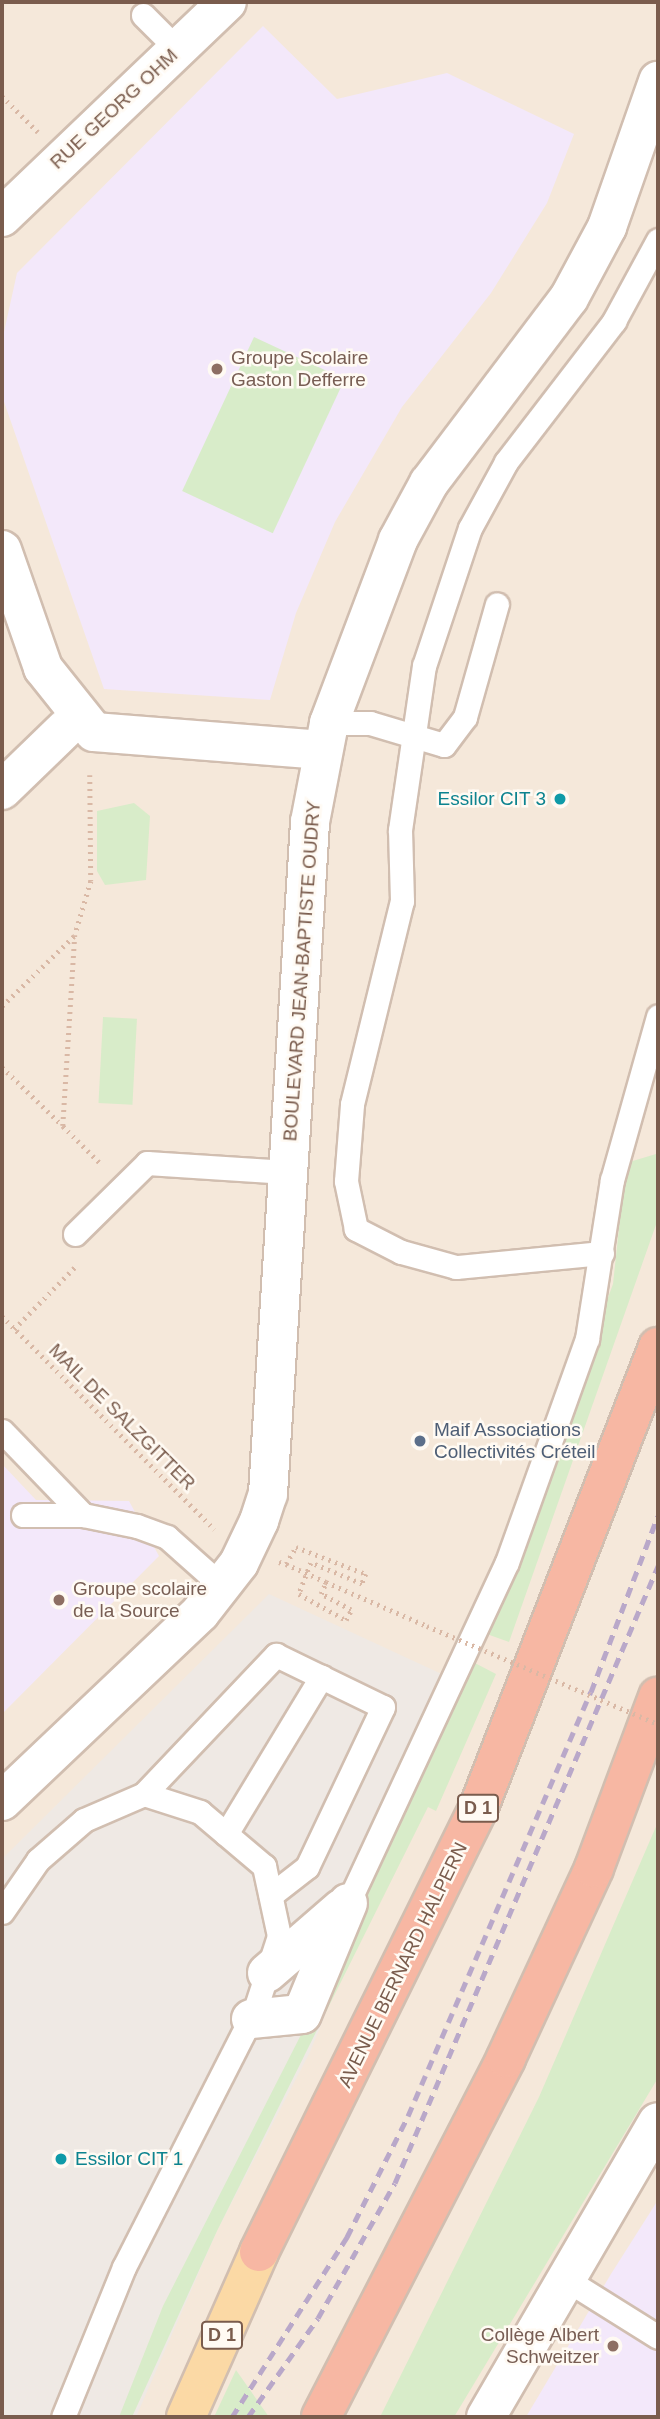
<!DOCTYPE html>
<meta charset="utf-8">
<style>
body{margin:0}
#map{position:relative;width:660px;height:2419px;overflow:hidden;background:#fdf6ec;font-family:Helvetica,sans-serif}
div>[style]{position:absolute}
.residential>*{inset:0;background:#f5e8da;transform-origin:0 0}
.industrial>*{inset:0;background:#efe9e4}
.education>*{inset:0;background:#f3e8fa}
.green>*{inset:0;background:#d8ecc9;transform-origin:0 0}
.path>*{height:4.5px;margin-top:-2.25px;transform-origin:0;background:repeating-linear-gradient(90deg,#d9b8a5 0 2px,transparent 0 7px)}
.roads{filter:drop-shadow(2px 0 #d1beb0) drop-shadow(-2px 0 #d1beb0) drop-shadow(0 2px #d1beb0) drop-shadow(0 -2px #d1beb0)}
.lane>*{height:23px;margin:-11.5px;padding:0 11.5px;transform-origin:11.5px;border-radius:11.5px;background:#fff}
.street>*{height:38px;margin:-19px;padding:0 19px;transform-origin:19px;border-radius:19px;background:#fff}
.secondary>*{height:38px;margin:-19px;padding:0 19px;transform-origin:19px;border-radius:19px;background:#fff}
.primary>*{height:38px;margin:-19px;padding:0 19px;transform-origin:19px;border-radius:19px;background:#fbd9a5}
.highway>*{height:38px;margin:-19px;padding:0 19px;transform-origin:19px;border-radius:19px;background:#f7b7a3}
.rail>*{height:5px;margin-top:-2.5px;transform-origin:0;background:repeating-linear-gradient(90deg,#b9a8c9 0 10px,transparent 0 17px)}
.path-bridge>*{height:4.5px;margin-top:-2.25px;transform-origin:0;background:repeating-linear-gradient(90deg,#d9b8a5 0 2px,transparent 0 7px)}
.dots>*{width:19px;height:19px;translate:-50% -50%;box-sizing:border-box;border:4px solid #fffaf3;border-radius:50%}
span{translate:-50% -50%;white-space:nowrap;text-align:center;line-height:1.15;-webkit-text-stroke:5px #fffaf3;paint-order:stroke}
.shield-label span{padding:2px 5px;background:#fffaf3;border:2px solid;border-radius:5px;-webkit-text-stroke-width:0}
.shield-label{font-size:18px;color:#7a5c4d;font-weight:700}
.street-label{font-size:19px;color:#7a5c4d}
.education-label{font-size:19px;color:#785e54}
.left{translate:0 -50%;text-align:left}
.right{translate:-100% -50%;text-align:right}
.culture-label{font-size:19px;color:#0d838f}
.service-label{font-size:19px;color:#4e5e75}
.frame{position:absolute;inset:0;border:4px solid #7a5c4d;pointer-events:none}
</style>
<div id="map">
<div class="residential">
<i style="left:2px;top:2px;width:656px;height:2415px"></i>
</div>
<div class="industrial">
<i style="clip-path:polygon(269px 1594px,461px 1683px,310px 2052px,217px 2231px,136px 2417px,2px 2417px,2px 1859px)"></i>
</div>
<div class="education">
<i style="clip-path:polygon(263px 26px,337px 99px,447px 73px,574px 134px,547px 203px,491px 293px,402px 407px,335px 522px,296px 613px,270px 700px,104px 689px,2px 396px,2px 341px,17px 273px)"></i>
<i style="clip-path:polygon(2px 1464px,36px 1500px,129px 1501px,159px 1556px,2px 1714px)"></i>
<i style="clip-path:polygon(658px 2200px,658px 2417px,526px 2417px,611px 2274px)"></i>
</div>
<div class="green">
<i style="left:254px;top:337px;width:100px;height:170px;rotate:25deg"></i>
<i style="clip-path:polygon(134px 803px,150px 816px,146px 880px,105px 885px,97px 871px,97px 811px)"></i>
<i style="left:103px;top:1017px;width:34px;height:86px;rotate:3deg"></i>
<i style="clip-path:polygon(658px 1147px,658px 1219px,509px 1642px,484px 1633px,613px 1284px,626px 1163px,656px 1154px)"></i>
<i style="clip-path:polygon(471px 1661px,496px 1674px,436px 1811px,428px 1807px,217px 2231px,132px 2417px,119px 2417px,163px 2306px,338px 1962px)"></i>
<i style="clip-path:polygon(658px 1822px,658px 2078px,454px 2417px,380px 2417px,539px 2097px)"></i>
<i style="clip-path:polygon(236px 2370px,269px 2417px,214px 2417px)"></i>
</div>
<div class="path">
<i style="left:2px;top:96px;width:51px;rotate:45deg"></i>
<i style="left:90px;top:775px;width:106px;rotate:89.5deg"></i>
<i style="left:91px;top:881px;width:56px;rotate:106.5deg"></i>
<i style="left:75px;top:935px;width:191px;rotate:93.6deg"></i>
<i style="left:63px;top:1126px;width:55px;rotate:45deg"></i>
<i style="left:2px;top:1006px;width:102px;rotate:-44.2deg"></i>
<i style="left:2px;top:1067px;width:85px;rotate:44deg"></i>
<i style="left:2px;top:1316px;width:301px;rotate:45.1deg"></i>
<i style="left:14px;top:1329px;width:90px;rotate:-45.5deg"></i>
<i style="left:279px;top:1562px;width:7px;rotate:16deg"></i>
<i style="left:286px;top:1564px;width:20px;rotate:-60deg"></i>
<i style="left:296px;top:1547px;width:75px;rotate:21.1deg"></i>
<i style="left:366px;top:1574px;width:11px;rotate:112deg"></i>
<i style="left:362px;top:1584px;width:55px;rotate:-157.6deg"></i>
<i style="left:311px;top:1563px;width:33px;rotate:111deg"></i>
<i style="left:299px;top:1594px;width:54px;rotate:29deg"></i>
<i style="left:346px;top:1620px;width:11px;rotate:-63deg"></i>
<i style="left:351px;top:1610px;width:34px;rotate:-152deg"></i>
<i style="left:321px;top:1594px;width:13px;rotate:-67deg"></i>
<i style="left:326px;top:1582px;width:110px;rotate:23.5deg"></i>
<i style="left:286px;top:1564px;width:44px;rotate:24.2deg"></i>
</div>
<div class="roads">
<div class="lane">
<i style="left:143px;top:15px;width:48px;rotate:45deg"></i>
<i style="left:329px;top:723px;width:41px"></i>
<i style="left:370px;top:723px;width:77px;rotate:16.6deg"></i>
<i style="left:444px;top:745px;width:35px;rotate:-53deg"></i>
<i style="left:465px;top:717px;width:117px;rotate:-74.2deg"></i>
<i style="left:75px;top:1234px;width:101px;rotate:-44.6deg"></i>
<i style="left:147px;top:1163px;width:140px;rotate:3.7deg"></i>
<i style="left:602px;top:1253px;width:147px;rotate:174.5deg"></i>
<i style="left:456px;top:1267px;width:57px;rotate:-164.7deg"></i>
<i style="left:401px;top:1252px;width:51px;rotate:-152.9deg"></i>
<i style="left:356px;top:1229px;width:49px;rotate:-101.8deg"></i>
<i style="left:346px;top:1181px;width:77px;rotate:-85.5deg"></i>
<i style="left:352px;top:1104px;width:209px;rotate:-76.2deg"></i>
<i style="left:402px;top:901px;width:71px;rotate:-91.6deg"></i>
<i style="left:400px;top:830px;width:166px;rotate:-81.7deg"></i>
<i style="left:424px;top:666px;width:145px;rotate:-71.6deg"></i>
<i style="left:470px;top:528px;width:75px;rotate:-61.4deg"></i>
<i style="left:506px;top:462px;width:178px;rotate:-52.5deg"></i>
<i style="left:614px;top:321px;width:92px;rotate:-61.5deg"></i>
<i style="left:2px;top:1431px;width:117px;rotate:46deg"></i>
<i style="left:23px;top:1515px;width:60px"></i>
<i style="left:83px;top:1515px;width:55px;rotate:11.5deg"></i>
<i style="left:137px;top:1526px;width:32px;rotate:20deg"></i>
<i style="left:167px;top:1537px;width:74px;rotate:41.7deg"></i>
<i style="left:144px;top:1794px;width:192px;rotate:-46.5deg"></i>
<i style="left:276px;top:1655px;width:119px;rotate:25.9deg"></i>
<i style="left:383px;top:1707px;width:177px;rotate:115.4deg"></i>
<i style="left:307px;top:1867px;width:46px;rotate:142.1deg"></i>
<i style="left:226px;top:1834px;width:184px;rotate:-58.8deg"></i>
<i style="left:348px;top:1903px;width:376px;rotate:-65deg"></i>
<i style="left:507px;top:1562px;width:237px;rotate:-70.3deg"></i>
<i style="left:587px;top:1339px;width:161px;rotate:-81.1deg"></i>
<i style="left:612px;top:1180px;width:170px;rotate:-74.3deg"></i>
<i style="left:2px;top:1912px;width:63px;rotate:-55.3deg"></i>
<i style="left:38px;top:1860px;width:61px;rotate:-41deg"></i>
<i style="left:84px;top:1820px;width:65px;rotate:-23.4deg"></i>
<i style="left:144px;top:1794px;width:59px;rotate:17.8deg"></i>
<i style="left:200px;top:1812px;width:84px;rotate:40.2deg"></i>
<i style="left:264px;top:1866px;width:72px;rotate:77.9deg"></i>
<i style="left:279px;top:1936px;width:78px;rotate:108deg"></i>
<i style="left:255px;top:2010px;width:288px;rotate:117deg"></i>
<i style="left:124px;top:2267px;width:162px;rotate:112.1deg"></i>
<i style="left:567px;top:2280px;width:107px;rotate:32.1deg"></i>
</div>
<div class="street">
<i style="left:2px;top:217px;width:311px;rotate:-43.7deg"></i>
<i style="left:2px;top:550px;width:125px;rotate:70.8deg"></i>
<i style="left:43px;top:668px;width:82px;rotate:51.4deg"></i>
<i style="left:94px;top:732px;width:229px;rotate:4.5deg"></i>
<i style="left:2px;top:790px;width:88px;rotate:-44.1deg"></i>
<i style="left:267px;top:1973px;width:98px;rotate:-40.9deg"></i>
<i style="left:251px;top:2019px;width:51px;rotate:-5.6deg"></i>
<i style="left:302px;top:2014px;width:120px;rotate:-67.5deg"></i>
<i style="left:486px;top:2417px;width:341px;rotate:-59.8deg"></i>
</div>
<div class="secondary">
<i style="left:2px;top:1801px;width:273px;rotate:-43.5deg"></i>
<i style="left:200px;top:1613px;width:63px;rotate:-52deg"></i>
<i style="left:239px;top:1563px;width:47px;rotate:-64.5deg"></i>
<i style="left:259px;top:1521px;width:28px;rotate:-72deg"></i>
<i style="left:268px;top:1494px;width:673px;rotate:-86.42deg"></i>
<i style="left:310px;top:822px;width:101px;rotate:-79.1deg"></i>
<i style="left:329px;top:723px;width:196px;rotate:-69.3deg"></i>
<i style="left:398px;top:540px;width:65px;rotate:-61.5deg"></i>
<i style="left:429px;top:483px;width:232px;rotate:-52.9deg"></i>
<i style="left:569px;top:298px;width:81px;rotate:-61.8deg"></i>
<i style="left:607px;top:227px;width:155px;rotate:-70.7deg"></i>
</div>
<div class="primary">
<i style="left:186px;top:2417px;width:180px;rotate:-66.1deg"></i>
</div>
<div class="highway">
<i style="left:259px;top:2252px;width:494px;rotate:-63.7deg"></i>
<i style="left:478px;top:1809px;width:496px;rotate:-68.7deg"></i>
<i style="left:321px;top:2417px;width:404px;rotate:-62.7deg"></i>
<i style="left:506px;top:2058px;width:209px;rotate:-65.1deg"></i>
<i style="left:594px;top:1868px;width:183px;rotate:-69.5deg"></i>
</div>
</div>
<div class="rail">
<i style="left:232px;top:2417px;width:214px;rotate:-57.4deg"></i>
<i style="left:347px;top:2237px;width:136px;rotate:-63.2deg"></i>
<i style="left:408px;top:2116px;width:462px;rotate:-66.7deg"></i>
<i style="left:591px;top:1692px;width:188px;rotate:-69.2deg"></i>
<i style="left:248px;top:2417px;width:121px;rotate:-54.7deg"></i>
<i style="left:318px;top:2318px;width:155px;rotate:-60.3deg"></i>
<i style="left:395px;top:2183px;width:671px;rotate:-66.91deg"></i>
</div>
<div class="path-bridge">
<i style="left:427px;top:1626px;width:251px;rotate:23deg"></i>
</div>
<div class="dots">
<i style="left:217px;top:369px;background:#8d6e63"></i>
<i style="left:560px;top:799px;background:#0f9aa8"></i>
<i style="left:420px;top:1441px;background:#5c6f8a"></i>
<i style="left:59px;top:1600px;background:#8d6e63"></i>
<i style="left:61px;top:2159px;background:#0f9aa8"></i>
<i style="left:613px;top:2346px;background:#8d6e63"></i>
</div>
<div class="shield-label">
<span style="left:478px;top:1808px">D 1</span>
<span style="left:222px;top:2335px">D 1</span>
</div>
<div class="street-label">
<span style="left:114px;top:109px;rotate:-43deg">RUE GEORG OHM</span>
<span style="left:302px;top:971px;rotate:-86deg">BOULEVARD JEAN-BAPTISTE OUDRY</span>
<span style="left:122px;top:1417px;rotate:45deg">MAIL DE SALZGITTER</span>
<span style="left:403px;top:1965px;rotate:-64deg">AVENUE BERNARD HALPERN</span>
</div>
<div class="education-label">
<span class="left" style="left:231px;top:369px">Groupe Scolaire<br>Gaston Defferre</span>
<span class="left" style="left:73px;top:1600px">Groupe scolaire<br>de la Source</span>
<span class="right" style="left:599px;top:2346px">Collège Albert<br>Schweitzer</span>
</div>
<div class="culture-label">
<span class="right" style="left:546px;top:799px">Essilor CIT 3</span>
<span class="left" style="left:75px;top:2159px">Essilor CIT 1</span>
</div>
<div class="service-label">
<span class="left" style="left:434px;top:1441px">Maif Associations<br>Collectivités Créteil</span>
</div>
<div class="frame"></div>
</div>
